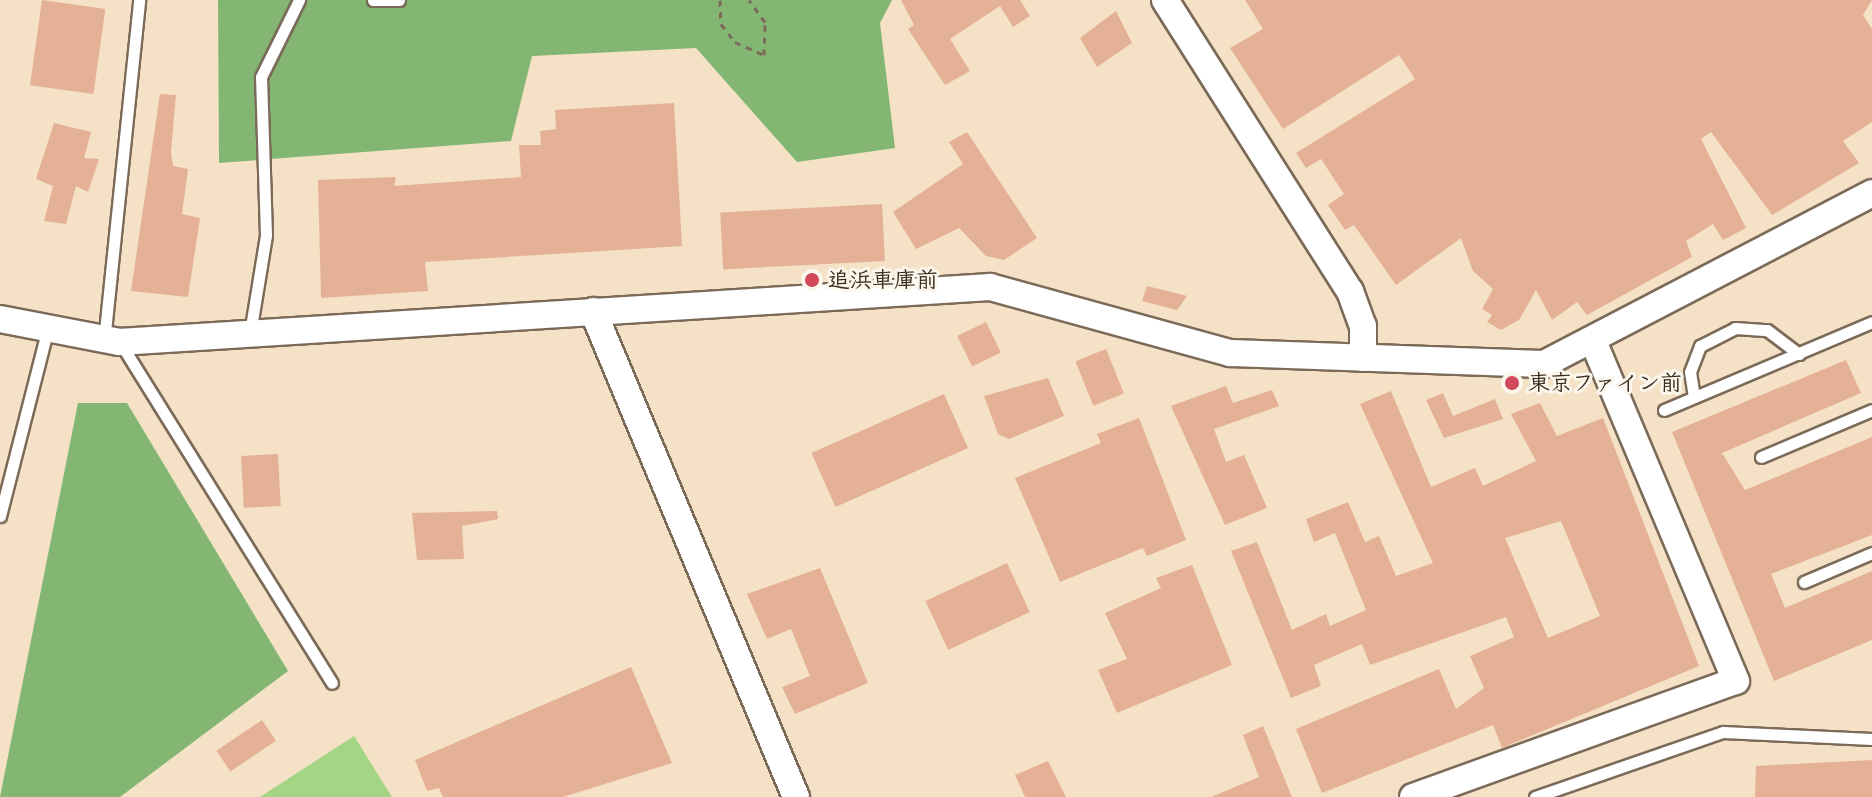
<!DOCTYPE html>
<meta charset="utf-8">
<style>
body{margin:0}
#map{position:relative;width:1872px;height:797px;overflow:hidden;background:#f4e1c6;font-family:"Patrick Hand","Klee One",sans-serif}
div>[style]{position:absolute}
.green>*{inset:0;background:#a3d584}
.forest>*{inset:0;background:#82b672}
.building>*{inset:0;background:#e4b196;transform-origin:0 0}
.path>*{height:3px;margin-top:-1.5px;transform-origin:0;background:repeating-linear-gradient(90deg,#7c6a59 0 6px,transparent 0 12px)}
.roads{filter:drop-shadow(2px 0 #7c6a59) drop-shadow(-2px 0 #7c6a59) drop-shadow(0 2px #7c6a59) drop-shadow(0 -2px #7c6a59)}
.service>*{height:11px;margin:-5.5px;padding:0 5.5px;transform-origin:5.5px;border-radius:5.5px;background:#fff}
.tertiary>*{height:26px;margin:-13px;padding:0 13px;transform-origin:13px;border-radius:13px;background:#fff}
.dots>*{width:22px;height:22px;translate:-50% -50%;box-sizing:border-box;border:4px solid #fbf7ec;border-radius:50%}
span{translate:-50% -50%;white-space:nowrap;text-align:center;line-height:1.15;-webkit-text-stroke:6px #fbf7ec;paint-order:stroke}
.poi-label{font-size:22px;color:#3b2a1e;font-weight:700}
.left{translate:0 -50%;text-align:left}
</style>
<div id="map">
<div class="green">
<i style="clip-path:polygon(354px 736px,392px 797px,260px 797px)"></i>
</div>
<div class="forest">
<i style="clip-path:polygon(218px 0,892px 0,880px 23px,895px 148px,797px 162px,696px 48px,532px 56px,511px 141px,219px 163px)"></i>
<i style="clip-path:polygon(78px 403px,127px 403px,288px 671px,120px 797px,0 797px)"></i>
</div>
<div class="building">
<i style="left:42px;top:0;width:64px;height:86px;rotate:8deg"></i>
<i style="clip-path:polygon(901px 0,1020px 0,1030px 16px,1013px 27px,1000px 6px,950px 39px,970px 71px,945px 85px,908px 29px,914px 25px)"></i>
<i style="clip-path:polygon(1245px 0,1872px 0,1863px 15px,1872px 29px,1872px 122px,1843px 141px,1859px 163px,1772px 215px,1711px 132px,1701px 139px,1746px 228px,1723px 240px,1713px 224px,1686px 241px,1692px 257px,1587px 315px,1577px 302px,1552px 320px,1536px 290px,1519px 320px,1501px 330px,1487px 322px,1492px 315px,1482px 309px,1493px 289px,1473px 271px,1461px 238px,1396px 285px,1354px 225px,1345px 230px,1328px 205px,1344px 194px,1321px 159px,1306px 168px,1296px 153px,1415px 79px,1399px 55px,1283px 129px,1230px 48px,1263px 29px)"></i>
<i style="clip-path:polygon(1116px 11px,1132px 43px,1097px 67px,1080px 38px)"></i>
<i style="clip-path:polygon(160px 94px,176px 95px,171px 152px,173px 166px,188px 169px,182px 214px,200px 218px,188px 297px,131px 291px)"></i>
<i style="clip-path:polygon(674px 103px,682px 246px,425px 262px,428px 291px,321px 298px,318px 180px,396px 177px,394px 186px,521px 177px,519px 145px,541px 145px,540px 131px,556px 129px,555px 110px)"></i>
<i style="clip-path:polygon(54px 123px,91px 132px,84px 158px,99px 159px,88px 192px,76px 186px,66px 224px,44px 221px,53px 186px,36px 179px)"></i>
<i style="clip-path:polygon(967px 132px,1037px 238px,1004px 260px,986px 256px,959px 228px,916px 249px,893px 212px,963px 164px,949px 142px)"></i>
<i style="left:882px;top:204px;width:57px;height:162px;rotate:87deg"></i>
<i style="clip-path:polygon(1147px 286px,1187px 296px,1177px 310px,1142px 301px)"></i>
<i style="left:986px;top:322px;width:34px;height:32px;rotate:64deg"></i>
<i style="left:1106px;top:349px;width:48px;height:33px;rotate:68deg"></i>
<i style="clip-path:polygon(1846px 360px,1861px 393px,1722px 453px,1745px 490px,1872px 437px,1872px 535px,1771px 574px,1785px 608px,1872px 571px,1872px 640px,1774px 681px,1672px 432px)"></i>
<i style="clip-path:polygon(1048px 378px,1064px 416px,1009px 439px,998px 434px,984px 396px)"></i>
<i style="clip-path:polygon(1226px 386px,1233px 403px,1272px 390px,1279px 406px,1214px 429px,1226px 462px,1244px 455px,1267px 508px,1225px 525px,1171px 406px)"></i>
<i style="clip-path:polygon(evenodd,1391px 391px,1431px 487px,1475px 468px,1483px 486px,1536px 461px,1511px 414px,1540px 403px,1557px 436px,1603px 418px,1699px 666px,1502px 748px,1493px 725px,1322px 793px,1296px 729px,1439px 669px,1456px 709px,1484px 688px,1470px 656px,1514px 637px,1506px 617px,1370px 665px,1362px 644px,1314px 665px,1321px 686px,1291px 698px,1231px 551px,1257px 542px,1292px 630px,1326px 614px,1330px 626px,1366px 610px,1335px 533px,1314px 542px,1306px 519px,1348px 502px,1365px 542px,1379px 536px,1396px 576px,1433px 563px,1360px 404px,1391px 391px,1561px 521px,1600px 616px,1548px 638px,1505px 538px,1561px 521px)"></i>
<i style="clip-path:polygon(1443px 393px,1453px 416px,1495px 399px,1503px 419px,1444px 438px,1426px 400px)"></i>
<i style="left:944px;top:394px;width:59px;height:145px;rotate:66deg"></i>
<i style="clip-path:polygon(1139px 418px,1186px 540px,1147px 556px,1143px 548px,1060px 582px,1015px 478px,1101px 443px,1097px 434px)"></i>
<i style="left:278px;top:454px;width:52px;height:37px;rotate:87deg"></i>
<i style="clip-path:polygon(497px 511px,498px 519px,462px 526px,464px 559px,417px 560px,412px 513px)"></i>
<i style="left:1007px;top:563px;width:54px;height:90px;rotate:65deg"></i>
<i style="clip-path:polygon(1192px 565px,1232px 665px,1117px 713px,1098px 670px,1127px 659px,1105px 613px,1161px 588px,1156px 578px)"></i>
<i style="clip-path:polygon(820px 568px,868px 683px,795px 714px,782px 687px,810px 676px,791px 629px,767px 639px,747px 594px)"></i>
<i style="clip-path:polygon(631px 667px,672px 763px,563px 797px,443px 797px,439px 788px,427px 791px,415px 760px)"></i>
<i style="left:262px;top:720px;width:25px;height:55px;rotate:56deg"></i>
<i style="clip-path:polygon(1263px 726px,1292px 797px,1211px 797px,1259px 777px,1243px 735px)"></i>
<i style="clip-path:polygon(1872px 760px,1872px 797px,1755px 797px,1756px 766px)"></i>
<i style="clip-path:polygon(1048px 761px,1066px 797px,1025px 797px,1015px 775px)"></i>
</div>
<div class="path">
<i style="left:720px;top:0;width:24px;rotate:88deg"></i>
<i style="left:721px;top:24px;width:23px;rotate:52deg"></i>
<i style="left:735px;top:42px;width:32px;rotate:24deg"></i>
<i style="left:764px;top:55px;width:33px;rotate:-88deg"></i>
<i style="left:765px;top:22px;width:27px;rotate:-126deg"></i>
</div>
<div class="roads">
<div class="service">
<i style="left:373px;top:0;width:26px"></i>
<i style="left:250px;top:333px;width:99px;rotate:-80.7deg"></i>
<i style="left:266px;top:235px;width:158px;rotate:-91.8deg"></i>
<i style="left:261px;top:77px;width:86px;rotate:-63.7deg"></i>
<i style="left:104px;top:341px;width:343px;rotate:-84.1deg"></i>
<i style="left:121px;top:344px;width:399px;rotate:58.1deg"></i>
<i style="left:1694px;top:397px;width:25px;rotate:-99deg"></i>
<i style="left:1690px;top:372px;width:28px;rotate:-69deg"></i>
<i style="left:1700px;top:346px;width:39px;rotate:-27deg"></i>
<i style="left:1735px;top:328px;width:32px;rotate:4deg"></i>
<i style="left:1767px;top:330px;width:40px;rotate:37deg"></i>
<i style="left:1664px;top:410px;width:226px;rotate:-22.9deg"></i>
<i style="left:1761px;top:457px;width:121px;rotate:-22.9deg"></i>
<i style="left:0;top:516px;width:191px;rotate:-75.7deg"></i>
<i style="left:1804px;top:582px;width:74px;rotate:-23.1deg"></i>
<i style="left:1535px;top:797px;width:199px;rotate:-19.1deg"></i>
<i style="left:1723px;top:732px;width:149px;rotate:2.7deg"></i>
</div>
<div class="tertiary">
<i style="left:1165px;top:0;width:345px;rotate:57.6deg"></i>
<i style="left:1350px;top:291px;width:37px;rotate:70deg"></i>
<i style="left:1363px;top:326px;width:32px;rotate:90deg"></i>
<i style="left:593px;top:311px;width:527px;rotate:67.33deg"></i>
<i style="left:0;top:319px;width:121px;rotate:10.9deg"></i>
<i style="left:119px;top:342px;width:873px;rotate:-3.61deg"></i>
<i style="left:990px;top:287px;width:249px;rotate:15.4deg"></i>
<i style="left:1230px;top:353px;width:314px;rotate:2deg"></i>
<i style="left:1544px;top:364px;width:370px;rotate:-27.5deg"></i>
<i style="left:1413px;top:797px;width:343px;rotate:-19.8deg"></i>
<i style="left:1736px;top:681px;width:367px;rotate:-112.8deg"></i>
</div>
</div>
<div class="dots">
<i style="left:812px;top:280px;background:#d1495b"></i>
<i style="left:1512px;top:383px;background:#d1495b"></i>
</div>
<div class="poi-label">
<span class="left" style="left:828px;top:280px">追浜車庫前</span>
<span class="left" style="left:1528px;top:383px">東京ファイン前</span>
</div>
</div>
